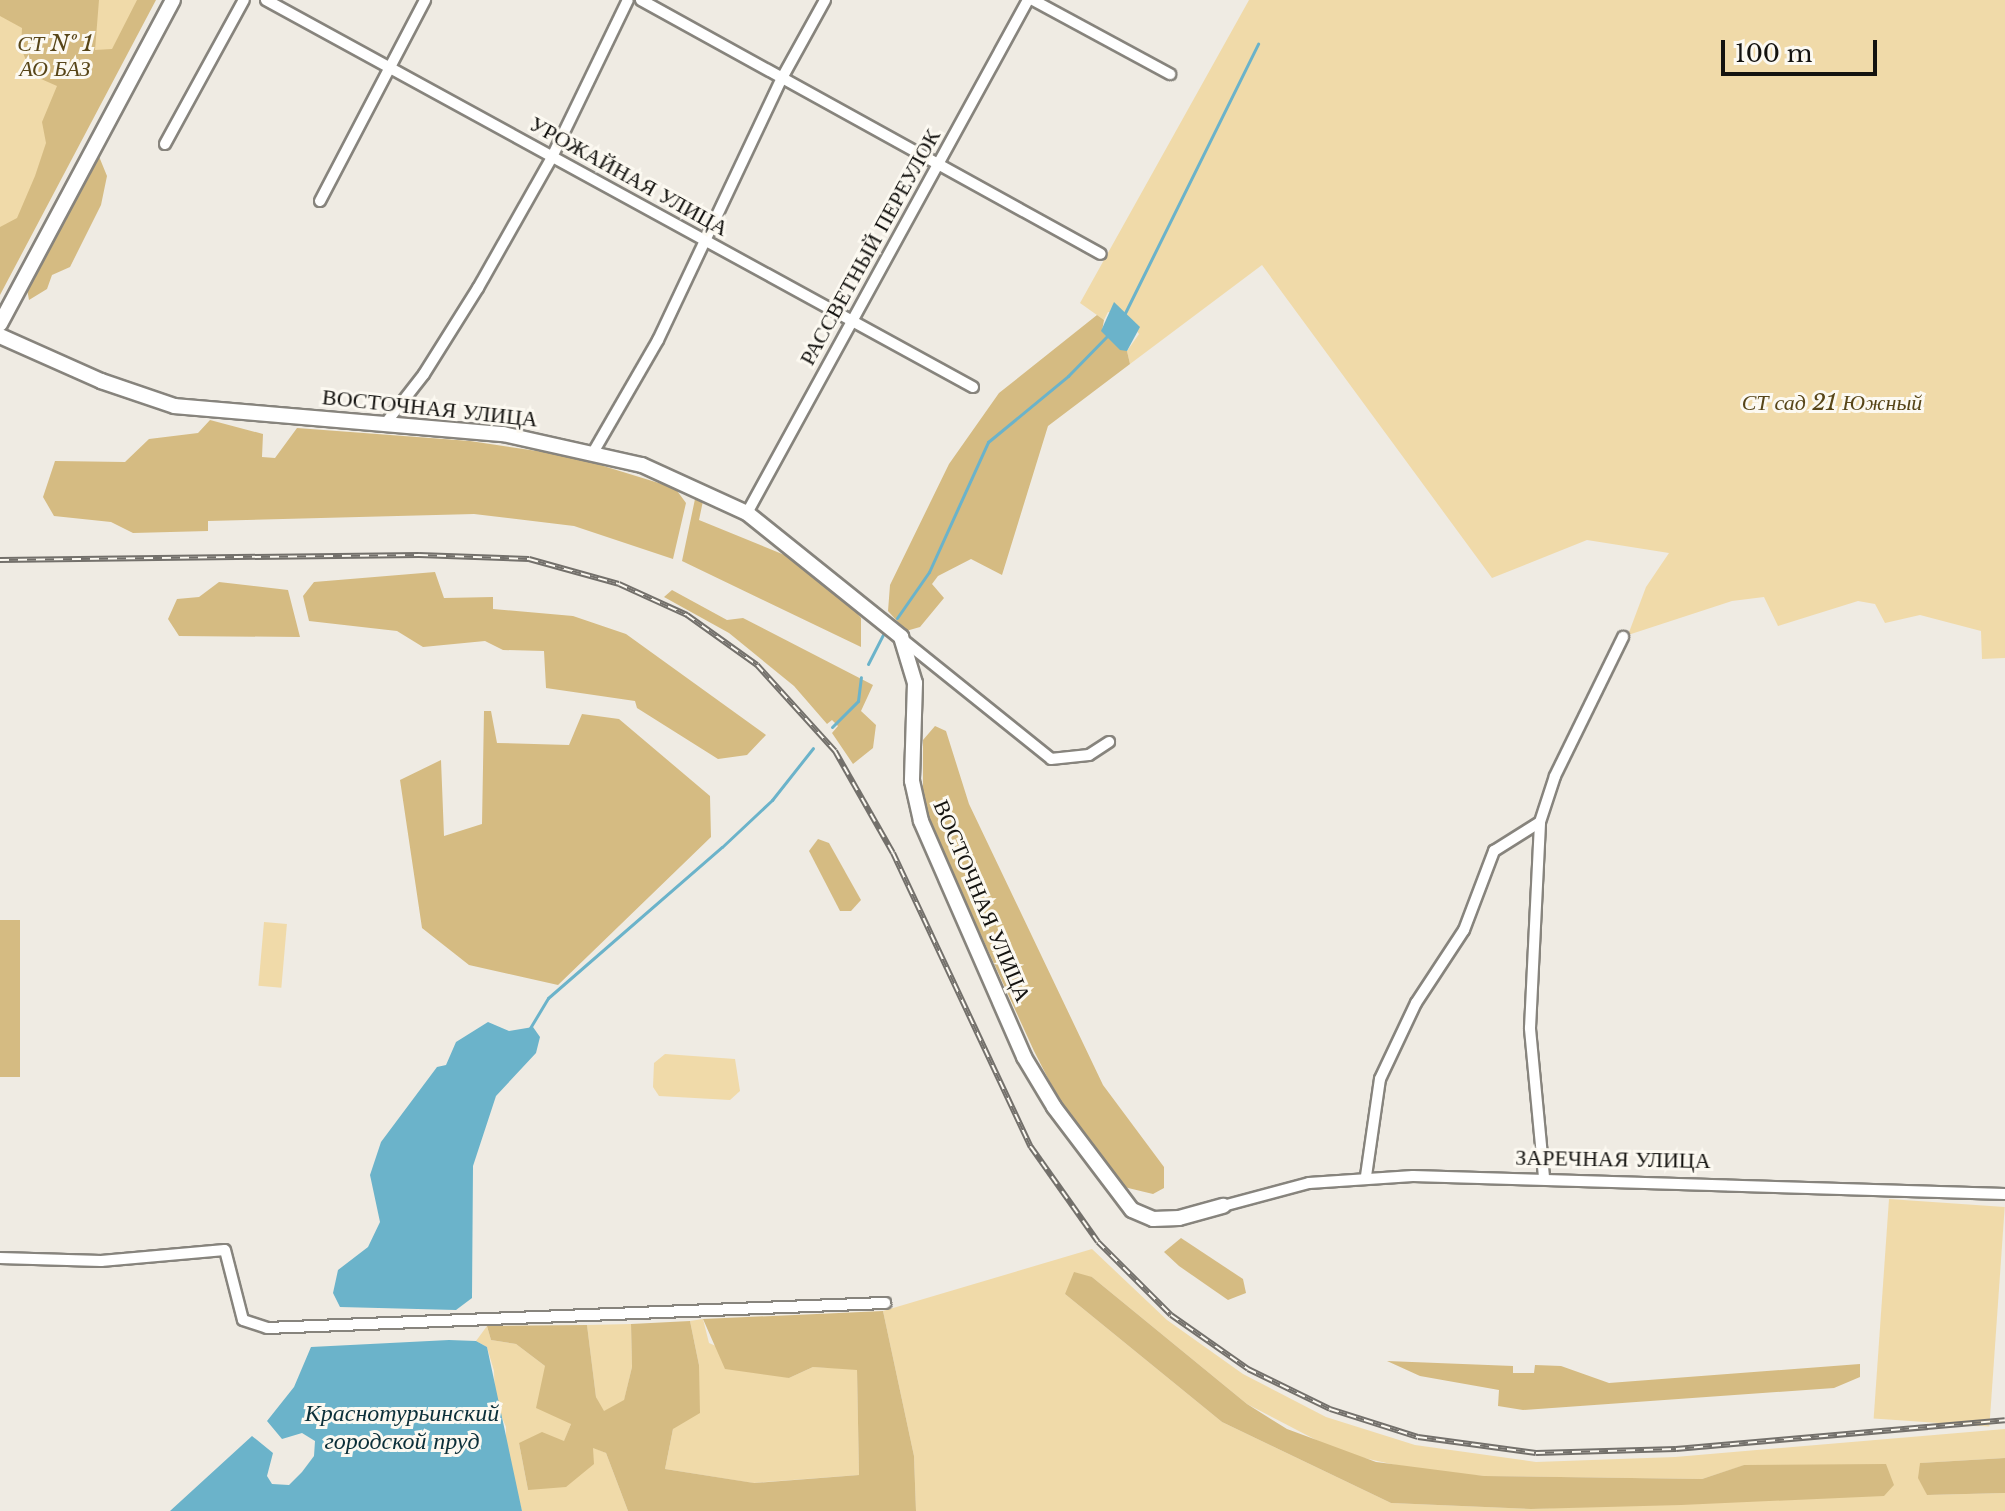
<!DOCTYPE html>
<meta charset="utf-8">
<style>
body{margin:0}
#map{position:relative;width:2005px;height:1511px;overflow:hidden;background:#efebe3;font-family:"Libre Baskerville",serif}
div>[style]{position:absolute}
.green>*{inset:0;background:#f0daa9;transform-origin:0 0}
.forest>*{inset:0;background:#d5bb82;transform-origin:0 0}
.water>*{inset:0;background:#6bb3ca}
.stream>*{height:3px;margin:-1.5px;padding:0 1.5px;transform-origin:1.5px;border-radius:1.5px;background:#6bb3ca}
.roads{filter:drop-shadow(2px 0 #87847d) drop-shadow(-2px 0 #87847d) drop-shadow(0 2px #87847d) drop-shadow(0 -2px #87847d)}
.street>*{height:10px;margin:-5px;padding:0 5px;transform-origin:5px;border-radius:5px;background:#fff}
.secondary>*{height:14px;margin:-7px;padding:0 7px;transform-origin:7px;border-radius:7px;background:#fff}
.rail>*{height:6px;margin-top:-3px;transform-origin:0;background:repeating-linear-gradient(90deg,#fcf9f1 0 9px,#73706b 0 18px);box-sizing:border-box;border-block:2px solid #73706b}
span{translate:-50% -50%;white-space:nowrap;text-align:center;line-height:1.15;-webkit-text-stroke:6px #fcf9f1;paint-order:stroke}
.park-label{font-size:22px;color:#574518;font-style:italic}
.street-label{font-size:22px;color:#141310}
.water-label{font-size:24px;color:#0b2f39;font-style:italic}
.scale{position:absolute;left:1721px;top:40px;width:156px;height:36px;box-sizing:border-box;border:4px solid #141310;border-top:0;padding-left:10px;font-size:24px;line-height:28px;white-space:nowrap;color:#141310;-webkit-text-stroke:6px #fcf9f1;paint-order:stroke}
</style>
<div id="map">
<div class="green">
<i style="clip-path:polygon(0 0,148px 0,0 278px)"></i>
<i style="clip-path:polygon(1249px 0,2005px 0,2005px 658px,1982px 659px,1981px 631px,1920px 615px,1885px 623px,1875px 604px,1858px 601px,1778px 626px,1764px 597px,1732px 601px,1628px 635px,1646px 587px,1669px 553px,1587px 540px,1492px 578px,1262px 265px,1130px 364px,1127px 351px,1139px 334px,1123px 313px,1108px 312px,1104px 320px,1080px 303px)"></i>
<i style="left:264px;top:922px;width:23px;height:64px;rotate:5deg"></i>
<i style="clip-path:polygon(665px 1054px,735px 1059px,740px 1091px,730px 1100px,659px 1096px,653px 1087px,654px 1063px)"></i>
<i style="left:1889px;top:1199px;width:116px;height:220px;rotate:4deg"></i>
<i style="clip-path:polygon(evenodd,1092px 1249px,1167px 1320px,1243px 1374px,1326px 1417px,1415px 1445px,1536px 1462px,1675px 1457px,2005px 1429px,2005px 1458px,1921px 1463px,1927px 1495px,2005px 1493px,2005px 1511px,916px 1511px,914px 1456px,883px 1311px,1092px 1249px,1092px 1277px,1247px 1404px,1341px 1453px,1432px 1473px,1484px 1476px,1702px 1479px,1745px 1465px,1722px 1501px,1531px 1509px,1391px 1503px,1222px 1422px,1065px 1294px,1092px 1277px)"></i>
<i style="clip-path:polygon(703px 1319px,709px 1343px,789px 1378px,813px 1367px,857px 1369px,859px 1475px,753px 1483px,665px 1469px,673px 1429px,699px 1365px,690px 1321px)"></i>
<i style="clip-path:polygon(631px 1324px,632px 1367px,624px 1401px,603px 1412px,596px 1397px,587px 1325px)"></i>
<i style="clip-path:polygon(487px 1326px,491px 1340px,516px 1344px,545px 1366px,571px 1424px,564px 1442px,519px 1443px,528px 1490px,592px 1447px,606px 1453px,628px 1511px,522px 1511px,506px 1452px,506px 1427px,495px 1401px,494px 1371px,487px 1347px,476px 1341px)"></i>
</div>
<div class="forest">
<i style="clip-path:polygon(0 0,99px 0,95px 50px,112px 49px,137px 0,156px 0,0 295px,0 227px,17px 218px,35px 176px,46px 143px,42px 122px,57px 86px,32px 75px,21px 48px,22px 28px,0 16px)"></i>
<i style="clip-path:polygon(98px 154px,107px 176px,101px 205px,70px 267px,52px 275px,47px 289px,29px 300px,27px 289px)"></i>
<i style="clip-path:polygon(1097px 315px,1104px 320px,1102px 331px,1127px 351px,1130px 364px,1048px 426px,1002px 575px,971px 559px,938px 576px,932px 584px,944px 598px,920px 627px,906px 631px,888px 611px,890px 585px,949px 464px,999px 393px)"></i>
<i style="clip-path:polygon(210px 420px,263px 434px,262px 457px,275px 458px,297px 428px,470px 441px,571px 456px,675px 488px,686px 503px,673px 559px,574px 526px,474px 514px,208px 521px,208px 531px,133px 533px,111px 522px,54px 516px,43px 497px,55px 461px,125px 462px,149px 439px,198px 433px)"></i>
<i style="clip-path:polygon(695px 499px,703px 501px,699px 520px,787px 556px,851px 606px,861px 618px,861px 647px,682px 561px)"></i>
<i style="clip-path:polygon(435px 572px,444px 598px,493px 597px,493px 609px,573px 616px,626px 634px,766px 735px,747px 755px,718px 759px,637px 708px,635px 701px,546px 688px,544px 651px,503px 650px,485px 641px,423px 647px,397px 631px,309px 621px,303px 596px,314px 582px)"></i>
<i style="clip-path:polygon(219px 582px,288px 590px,300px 637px,179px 636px,168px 619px,177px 599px,199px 597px)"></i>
<i style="clip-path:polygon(672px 590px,727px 620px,743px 618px,873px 685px,861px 711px,876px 725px,873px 748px,853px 764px,832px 733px,838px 726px,832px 720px,827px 724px,794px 686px,729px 633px,664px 597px)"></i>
<i style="clip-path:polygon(484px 711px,491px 711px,497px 743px,569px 745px,582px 714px,619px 719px,710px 796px,711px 837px,558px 985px,469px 965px,422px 928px,400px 780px,441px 760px,444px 836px,482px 824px)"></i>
<i style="clip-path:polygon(935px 726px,946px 731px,969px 804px,1103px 1085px,1164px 1167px,1164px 1188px,1153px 1194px,1124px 1187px,1059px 1100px,1034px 1051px,923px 808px,923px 740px)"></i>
<i style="clip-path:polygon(818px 839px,829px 843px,861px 900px,851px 911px,840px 911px,809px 851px)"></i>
<i style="left:0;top:920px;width:20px;height:157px"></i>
<i style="clip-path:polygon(1181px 1238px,1243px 1279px,1246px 1293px,1228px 1300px,1179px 1266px,1164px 1252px)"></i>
<i style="clip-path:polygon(1074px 1272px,1092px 1277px,1247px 1404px,1287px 1429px,1376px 1462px,1484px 1476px,1702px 1479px,1744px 1465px,1886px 1464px,1894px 1485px,1884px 1496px,1681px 1505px,1531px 1509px,1391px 1503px,1222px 1422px,1065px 1294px)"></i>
<i style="clip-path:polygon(883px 1311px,914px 1456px,916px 1511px,628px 1511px,606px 1453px,593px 1448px,594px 1464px,566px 1487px,528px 1490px,519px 1443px,542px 1432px,564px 1441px,571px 1424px,536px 1408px,545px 1366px,516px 1344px,491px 1340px,487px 1326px,587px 1325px,596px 1397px,604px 1411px,624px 1400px,632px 1367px,631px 1324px,690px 1321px,699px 1365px,700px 1413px,673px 1429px,665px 1469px,754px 1483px,859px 1475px,857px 1370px,813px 1367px,789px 1378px,725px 1369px,703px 1319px)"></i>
<i style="clip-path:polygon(1387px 1361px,1513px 1366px,1513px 1373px,1534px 1373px,1535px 1365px,1561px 1366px,1609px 1383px,1860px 1364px,1860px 1377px,1834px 1388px,1523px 1410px,1498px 1406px,1499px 1390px,1420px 1376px)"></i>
<i style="clip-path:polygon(2005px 1458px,2005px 1493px,1927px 1495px,1918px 1478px,1920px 1463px)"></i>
</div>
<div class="water">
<i style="clip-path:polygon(1114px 302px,1140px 327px,1127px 351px,1120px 350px,1101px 331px)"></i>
<i style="clip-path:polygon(488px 1022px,509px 1031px,533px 1027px,540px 1037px,536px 1053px,496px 1096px,473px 1166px,472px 1298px,456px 1310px,340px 1307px,333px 1293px,338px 1270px,368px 1247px,380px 1222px,370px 1175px,381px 1142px,437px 1067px,446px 1065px,456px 1042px)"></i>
<i style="clip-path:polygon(449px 1340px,476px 1341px,487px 1347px,522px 1511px,170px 1511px,252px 1436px,273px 1453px,267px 1476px,272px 1484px,289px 1485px,302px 1472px,314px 1456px,315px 1441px,302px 1433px,282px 1439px,267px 1421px,294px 1387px,311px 1347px)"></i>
</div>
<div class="stream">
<i style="left:1123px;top:317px;width:305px;rotate:-63.7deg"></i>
<i style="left:897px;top:618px;width:56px;rotate:-55.2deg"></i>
<i style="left:929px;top:572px;width:143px;rotate:-65.6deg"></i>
<i style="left:988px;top:442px;width:104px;rotate:-39.5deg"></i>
<i style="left:1068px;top:376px;width:57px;rotate:-45.7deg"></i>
<i style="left:868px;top:664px;width:33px;rotate:-63deg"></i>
<i style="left:832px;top:727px;width:37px;rotate:-45deg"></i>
<i style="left:858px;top:701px;width:24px;rotate:-83deg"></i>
<i style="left:530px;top:1028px;width:35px;rotate:-59deg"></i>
<i style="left:548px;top:998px;width:230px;rotate:-41deg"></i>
<i style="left:722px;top:847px;width:69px;rotate:-43.2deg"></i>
<i style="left:772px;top:800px;width:66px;rotate:-51.7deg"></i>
</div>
<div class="roads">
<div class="street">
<i style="left:266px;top:0;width:806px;rotate:28.7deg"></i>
<i style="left:641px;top:0;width:525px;rotate:28.91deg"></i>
<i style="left:1033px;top:0;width:156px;rotate:28.4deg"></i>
<i style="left:165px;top:144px;width:164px;rotate:-61.3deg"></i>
<i style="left:320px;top:201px;width:227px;rotate:-62.4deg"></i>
<i style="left:385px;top:424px;width:63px;rotate:-52deg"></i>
<i style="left:424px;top:374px;width:102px;rotate:-57.9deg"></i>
<i style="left:478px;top:288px;width:150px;rotate:-60.5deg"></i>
<i style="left:552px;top:157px;width:174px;rotate:-64.2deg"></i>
<i style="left:594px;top:451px;width:128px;rotate:-60deg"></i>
<i style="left:658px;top:340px;width:290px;rotate:-64.7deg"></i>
<i style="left:782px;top:78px;width:89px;rotate:-61.1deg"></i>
<i style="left:747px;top:513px;width:585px;rotate:-61.29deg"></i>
<i style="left:902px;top:639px;width:191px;rotate:38.8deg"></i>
<i style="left:1051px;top:759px;width:38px;rotate:-6deg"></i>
<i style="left:1089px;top:755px;width:24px;rotate:-33deg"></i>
<i style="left:1366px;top:1176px;width:98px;rotate:-81.8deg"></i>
<i style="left:1380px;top:1079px;width:84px;rotate:-64.7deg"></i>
<i style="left:1416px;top:1003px;width:87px;rotate:-56.7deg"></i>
<i style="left:1464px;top:930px;width:85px;rotate:-69.2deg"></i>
<i style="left:1494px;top:851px;width:54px;rotate:-32.2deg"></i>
<i style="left:1544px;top:1177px;width:150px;rotate:-95.4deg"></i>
<i style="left:1530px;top:1028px;width:206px;rotate:-87.2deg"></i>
<i style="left:1540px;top:822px;width:48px;rotate:-71.9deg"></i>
<i style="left:1555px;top:776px;width:155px;rotate:-63.9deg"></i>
<i style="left:1223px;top:1206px;width:89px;rotate:-15deg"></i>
<i style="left:1309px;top:1183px;width:104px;rotate:-3.9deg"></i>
<i style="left:1413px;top:1176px;width:592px;rotate:1.74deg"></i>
<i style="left:0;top:1258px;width:101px;rotate:1.7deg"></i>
<i style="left:101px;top:1261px;width:124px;rotate:-5.1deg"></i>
<i style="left:225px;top:1250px;width:72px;rotate:75.6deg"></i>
<i style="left:243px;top:1320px;width:25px;rotate:18deg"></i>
<i style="left:267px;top:1328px;width:619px;rotate:-2.32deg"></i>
</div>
<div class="secondary">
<i style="left:0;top:324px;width:367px;rotate:-61.9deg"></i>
<i style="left:0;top:336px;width:111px;rotate:24deg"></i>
<i style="left:101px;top:381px;width:78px;rotate:18.7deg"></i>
<i style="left:175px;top:406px;width:329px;rotate:4.9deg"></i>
<i style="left:503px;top:434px;width:142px;rotate:12.6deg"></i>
<i style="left:642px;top:465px;width:115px;rotate:24.6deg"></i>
<i style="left:747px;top:513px;width:198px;rotate:38.8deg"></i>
<i style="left:901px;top:637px;width:48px;rotate:73.1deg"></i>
<i style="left:915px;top:683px;width:98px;rotate:91.8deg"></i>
<i style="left:912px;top:781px;width:41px;rotate:77.3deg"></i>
<i style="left:921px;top:821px;width:257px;rotate:66.4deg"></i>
<i style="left:1024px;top:1057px;width:58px;rotate:59deg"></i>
<i style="left:1054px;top:1107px;width:129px;rotate:52.9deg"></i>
<i style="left:1132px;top:1210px;width:23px;rotate:23deg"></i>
<i style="left:1153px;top:1219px;width:26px;rotate:-2deg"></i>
<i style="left:1179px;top:1218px;width:46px;rotate:-15.3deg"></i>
</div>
</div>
<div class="rail">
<i style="left:0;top:560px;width:419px;rotate:-0.7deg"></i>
<i style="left:419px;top:555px;width:110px;rotate:2.1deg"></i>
<i style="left:529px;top:559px;width:93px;rotate:15.5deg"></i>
<i style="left:619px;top:584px;width:75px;rotate:24.5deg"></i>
<i style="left:687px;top:615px;width:86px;rotate:35.5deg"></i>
<i style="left:757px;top:665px;width:116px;rotate:47.8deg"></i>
<i style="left:835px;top:751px;width:117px;rotate:60.4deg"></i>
<i style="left:893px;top:853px;width:325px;rotate:64.9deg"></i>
<i style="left:1031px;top:1147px;width:116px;rotate:54.8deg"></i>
<i style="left:1098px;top:1242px;width:103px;rotate:45deg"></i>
<i style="left:1171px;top:1315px;width:94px;rotate:35deg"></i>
<i style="left:1248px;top:1369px;width:91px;rotate:26deg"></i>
<i style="left:1330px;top:1409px;width:92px;rotate:17.7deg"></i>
<i style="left:1418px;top:1437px;width:119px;rotate:7.7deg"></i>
<i style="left:1536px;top:1453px;width:140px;rotate:-1.6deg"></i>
<i style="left:1676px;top:1449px;width:330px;rotate:-5deg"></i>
</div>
<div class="park-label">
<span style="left:55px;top:56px">СТ № 1<br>АО БАЗ</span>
<span style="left:1832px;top:403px">СТ сад 21 Южный</span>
</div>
<div class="street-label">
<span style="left:629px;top:176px;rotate:29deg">УРОЖАЙНАЯ УЛИЦА</span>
<span style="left:870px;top:247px;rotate:-61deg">РАССВЕТНЫЙ ПЕРЕУЛОК</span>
<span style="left:430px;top:408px;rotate:6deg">ВОСТОЧНАЯ УЛИЦА</span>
<span style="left:982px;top:901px;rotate:67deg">ВОСТОЧНАЯ УЛИЦА</span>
<span style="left:1613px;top:1159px;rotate:1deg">ЗАРЕЧНАЯ УЛИЦА</span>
</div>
<div class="water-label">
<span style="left:402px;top:1427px">Краснотурьинский<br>городской пруд</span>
</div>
<div class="scale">100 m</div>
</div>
